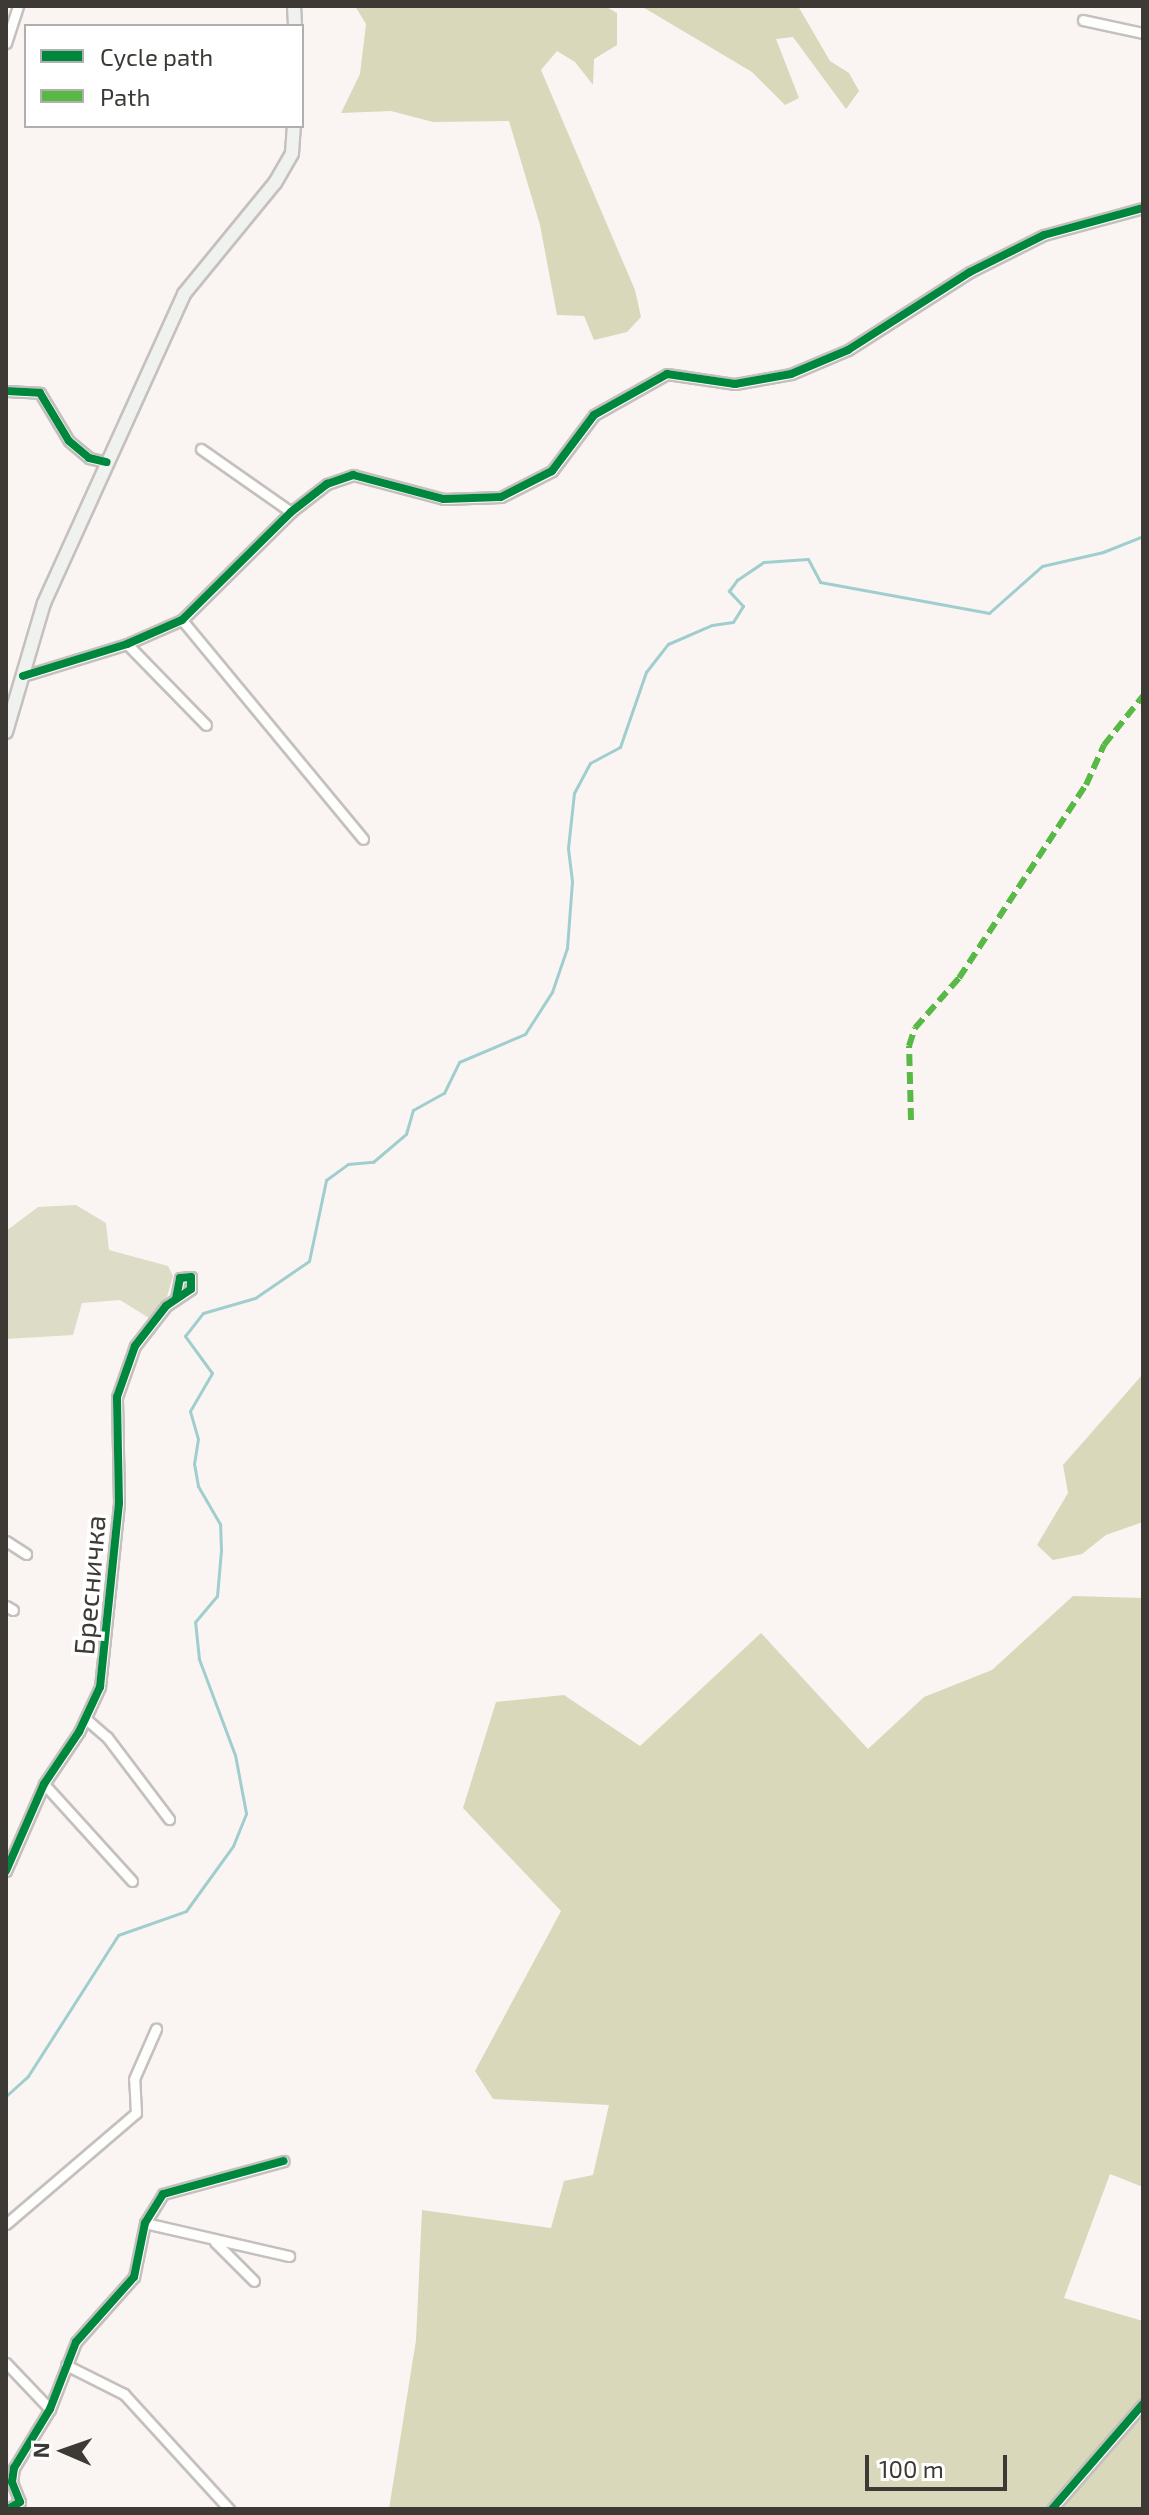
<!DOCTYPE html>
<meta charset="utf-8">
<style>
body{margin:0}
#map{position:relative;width:1149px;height:2515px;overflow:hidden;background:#faf5f2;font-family:"Exo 2",sans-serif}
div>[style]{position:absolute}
.green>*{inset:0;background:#dddcc6}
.forest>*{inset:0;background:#d9d8ba}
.stream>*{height:3px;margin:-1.5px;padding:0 1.5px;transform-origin:1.5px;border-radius:1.5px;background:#a0cecf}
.roads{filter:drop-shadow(2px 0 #c5c0be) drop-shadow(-2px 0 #c5c0be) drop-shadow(0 2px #c5c0be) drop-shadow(0 -2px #c5c0be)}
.street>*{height:9px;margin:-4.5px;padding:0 4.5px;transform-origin:4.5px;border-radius:4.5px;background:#fefefd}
.secondary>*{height:12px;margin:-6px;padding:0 6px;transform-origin:6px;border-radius:6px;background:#f0f2f0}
.quiet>*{height:6px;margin-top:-3px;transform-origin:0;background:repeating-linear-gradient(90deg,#58b947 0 12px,transparent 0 18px)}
.cycleway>*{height:8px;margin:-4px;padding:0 4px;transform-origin:4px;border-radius:4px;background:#00873e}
span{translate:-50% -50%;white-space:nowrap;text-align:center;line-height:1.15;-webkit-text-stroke:7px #fff;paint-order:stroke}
.street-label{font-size:28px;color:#3d3935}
.frame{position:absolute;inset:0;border:8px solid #3d3935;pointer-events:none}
.legend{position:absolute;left:24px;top:24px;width:280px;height:104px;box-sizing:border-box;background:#fff;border:2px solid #b1b0ae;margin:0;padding:10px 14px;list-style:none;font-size:24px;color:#3d3935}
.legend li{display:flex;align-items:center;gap:16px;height:40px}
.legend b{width:40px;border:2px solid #b1b0ae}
.north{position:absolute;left:24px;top:2411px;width:80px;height:80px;-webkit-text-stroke:6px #fff;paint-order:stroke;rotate:272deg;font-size:22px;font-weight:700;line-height:32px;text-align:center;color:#3d3935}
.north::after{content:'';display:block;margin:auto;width:28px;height:36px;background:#3d3935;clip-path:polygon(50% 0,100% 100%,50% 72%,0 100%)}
.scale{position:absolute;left:865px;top:2455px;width:142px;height:36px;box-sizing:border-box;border:4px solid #3d3935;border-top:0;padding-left:10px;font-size:24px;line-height:28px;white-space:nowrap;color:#3d3935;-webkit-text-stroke:6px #fff;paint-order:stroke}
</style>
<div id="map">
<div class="green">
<i style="clip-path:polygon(76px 1205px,106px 1223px,109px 1250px,168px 1266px,173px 1276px,167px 1297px,149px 1318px,120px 1300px,82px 1303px,73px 1335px,6px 1339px,6px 1231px,38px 1207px)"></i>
</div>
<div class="forest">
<i style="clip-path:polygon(355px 6px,605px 6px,617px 13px,617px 45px,594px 59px,593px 85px,575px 62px,557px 51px,541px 70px,635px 290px,641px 317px,627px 332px,594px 340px,584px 316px,557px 315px,540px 225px,509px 121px,433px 122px,391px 111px,341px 113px,360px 74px,366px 24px)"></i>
<i style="clip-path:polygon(641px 6px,798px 6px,830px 61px,849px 73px,859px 91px,846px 109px,793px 37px,776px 39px,799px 98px,785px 105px,752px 72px)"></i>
<i style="clip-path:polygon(1143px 1374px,1143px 1522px,1106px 1535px,1082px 1554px,1053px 1560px,1037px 1545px,1068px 1493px,1063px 1465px)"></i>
<i style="clip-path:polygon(1073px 1596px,1143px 1598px,1143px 2187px,1110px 2174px,1064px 2298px,1143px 2321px,1143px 2509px,389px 2509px,416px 2340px,422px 2210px,551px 2228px,564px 2181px,593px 2175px,609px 2105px,493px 2099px,475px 2071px,561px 1911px,463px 1808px,496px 1702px,564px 1695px,640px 1746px,761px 1633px,868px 1749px,924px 1697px,992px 1670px)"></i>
</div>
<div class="stream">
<i style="left:6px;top:2096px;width:30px;rotate:-42deg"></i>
<i style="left:28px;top:2076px;width:167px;rotate:-57.4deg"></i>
<i style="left:118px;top:1935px;width:72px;rotate:-19.4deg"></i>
<i style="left:186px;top:1911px;width:80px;rotate:-54.1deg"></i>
<i style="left:233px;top:1846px;width:35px;rotate:-68deg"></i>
<i style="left:246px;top:1813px;width:59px;rotate:-100.7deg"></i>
<i style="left:235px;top:1755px;width:103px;rotate:-110.6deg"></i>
<i style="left:199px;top:1659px;width:37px;rotate:-96deg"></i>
<i style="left:195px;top:1622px;width:34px;rotate:-50deg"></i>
<i style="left:217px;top:1596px;width:46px;rotate:-85deg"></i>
<i style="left:221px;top:1550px;width:26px;rotate:-92deg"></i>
<i style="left:220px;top:1524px;width:44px;rotate:-120.1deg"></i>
<i style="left:198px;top:1486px;width:22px;rotate:-100deg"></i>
<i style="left:194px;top:1464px;width:25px;rotate:-81deg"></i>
<i style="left:198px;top:1439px;width:29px;rotate:-106deg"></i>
<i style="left:190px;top:1411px;width:44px;rotate:-59.9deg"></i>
<i style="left:212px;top:1373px;width:46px;rotate:-126.1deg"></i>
<i style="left:185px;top:1336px;width:29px;rotate:-52deg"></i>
<i style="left:203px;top:1313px;width:54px;rotate:-16.1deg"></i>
<i style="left:255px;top:1298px;width:65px;rotate:-34.4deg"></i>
<i style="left:309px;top:1261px;width:83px;rotate:-78.1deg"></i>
<i style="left:326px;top:1180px;width:27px;rotate:-36deg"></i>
<i style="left:348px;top:1164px;width:25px;rotate:-5deg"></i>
<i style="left:373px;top:1162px;width:43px;rotate:-40.3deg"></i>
<i style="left:406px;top:1134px;width:25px;rotate:-74deg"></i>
<i style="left:413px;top:1110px;width:35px;rotate:-29deg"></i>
<i style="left:444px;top:1093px;width:34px;rotate:-64deg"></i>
<i style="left:459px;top:1062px;width:72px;rotate:-23deg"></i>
<i style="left:525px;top:1034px;width:50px;rotate:-57.3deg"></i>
<i style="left:552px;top:992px;width:46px;rotate:-71.2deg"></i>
<i style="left:567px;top:948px;width:67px;rotate:-85.7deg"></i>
<i style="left:572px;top:881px;width:33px;rotate:-97deg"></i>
<i style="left:568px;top:848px;width:55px;rotate:-83.8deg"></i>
<i style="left:574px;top:793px;width:34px;rotate:-62deg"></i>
<i style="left:590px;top:763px;width:34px;rotate:-28deg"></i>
<i style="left:620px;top:747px;width:79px;rotate:-70.9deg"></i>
<i style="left:646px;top:672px;width:36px;rotate:-52deg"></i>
<i style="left:668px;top:644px;width:48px;rotate:-23.4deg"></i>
<i style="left:712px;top:625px;width:21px;rotate:-8deg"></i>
<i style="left:733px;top:622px;width:19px;rotate:-58deg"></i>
<i style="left:743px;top:606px;width:21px;rotate:-133deg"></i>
<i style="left:729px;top:591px;width:14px;rotate:-54deg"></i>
<i style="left:737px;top:580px;width:32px;rotate:-34deg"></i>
<i style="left:764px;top:562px;width:44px;rotate:-3.9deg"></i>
<i style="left:808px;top:559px;width:26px;rotate:62deg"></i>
<i style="left:820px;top:582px;width:172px;rotate:10.4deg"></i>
<i style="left:989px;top:613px;width:71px;rotate:-41.6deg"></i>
<i style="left:1042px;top:566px;width:63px;rotate:-12.9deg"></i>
<i style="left:1103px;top:552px;width:43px;rotate:-21.8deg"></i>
</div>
<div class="roads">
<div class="street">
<i style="left:1083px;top:20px;width:61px;rotate:12.2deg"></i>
<i style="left:6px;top:43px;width:39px;rotate:-72deg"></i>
<i style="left:6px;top:391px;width:34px;rotate:3deg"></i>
<i style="left:40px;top:393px;width:56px;rotate:58.9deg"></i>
<i style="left:69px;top:441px;width:26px;rotate:40deg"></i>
<i style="left:89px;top:458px;width:18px;rotate:13deg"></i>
<i style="left:201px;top:449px;width:110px;rotate:35deg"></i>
<i style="left:182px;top:620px;width:284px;rotate:50.4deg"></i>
<i style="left:127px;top:644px;width:113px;rotate:45.7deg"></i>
<i style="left:23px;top:676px;width:109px;rotate:-17.1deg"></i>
<i style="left:127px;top:644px;width:60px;rotate:-23.6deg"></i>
<i style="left:182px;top:620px;width:153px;rotate:-44.7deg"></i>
<i style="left:291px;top:512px;width:46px;rotate:-37.9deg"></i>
<i style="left:327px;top:484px;width:28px;rotate:-19deg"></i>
<i style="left:353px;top:475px;width:94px;rotate:14.8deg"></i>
<i style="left:444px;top:499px;width:57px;rotate:-2deg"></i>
<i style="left:501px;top:497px;width:57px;rotate:-27deg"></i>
<i style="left:552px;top:471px;width:70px;rotate:-53.1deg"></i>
<i style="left:594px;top:415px;width:84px;rotate:-29.3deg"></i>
<i style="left:667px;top:374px;width:69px;rotate:8.4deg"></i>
<i style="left:735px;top:384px;width:57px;rotate:-10.1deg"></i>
<i style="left:791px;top:374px;width:62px;rotate:-22.8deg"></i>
<i style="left:848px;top:350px;width:145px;rotate:-32.6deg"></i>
<i style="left:970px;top:272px;width:83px;rotate:-26.6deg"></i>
<i style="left:1044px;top:235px;width:103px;rotate:-15.3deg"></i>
<i style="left:6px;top:1541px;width:24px;rotate:33deg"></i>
<i style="left:6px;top:1606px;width:8px;rotate:30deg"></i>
<i style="left:86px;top:1719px;width:28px;rotate:41deg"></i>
<i style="left:107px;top:1737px;width:103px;rotate:52.9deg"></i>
<i style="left:44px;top:1784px;width:131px;rotate:47.8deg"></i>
<i style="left:6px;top:1871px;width:95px;rotate:-66.4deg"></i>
<i style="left:44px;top:1784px;width:63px;rotate:-56.1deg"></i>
<i style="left:79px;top:1732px;width:50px;rotate:-65deg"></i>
<i style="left:100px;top:1687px;width:185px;rotate:-84.1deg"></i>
<i style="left:119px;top:1503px;width:106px;rotate:-91.1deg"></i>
<i style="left:117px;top:1397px;width:54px;rotate:-70.6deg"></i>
<i style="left:135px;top:1346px;width:51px;rotate:-52.2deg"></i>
<i style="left:166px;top:1306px;width:30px;rotate:-34deg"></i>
<i style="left:191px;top:1289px;width:12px;rotate:-90deg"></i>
<i style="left:191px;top:1277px;width:11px;rotate:175deg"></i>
<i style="left:180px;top:1278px;width:20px;rotate:101deg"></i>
<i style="left:145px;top:2223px;width:148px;rotate:12.9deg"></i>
<i style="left:6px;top:2224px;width:171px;rotate:-40.5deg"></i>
<i style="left:136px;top:2113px;width:34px;rotate:-93deg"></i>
<i style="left:134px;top:2079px;width:55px;rotate:-66.3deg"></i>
<i style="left:215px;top:2242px;width:55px;rotate:45deg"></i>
<i style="left:6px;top:2363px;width:64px;rotate:46.3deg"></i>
<i style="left:66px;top:2365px;width:65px;rotate:26.6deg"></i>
<i style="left:124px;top:2394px;width:156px;rotate:47.6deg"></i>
<i style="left:8px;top:2509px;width:14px;rotate:-30deg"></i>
<i style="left:20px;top:2502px;width:22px;rotate:-112deg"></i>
<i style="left:12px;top:2482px;width:14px;rotate:-82deg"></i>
<i style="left:14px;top:2468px;width:69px;rotate:-58.6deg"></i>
<i style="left:50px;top:2409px;width:72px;rotate:-68.8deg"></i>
<i style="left:76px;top:2342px;width:87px;rotate:-48.3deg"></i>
<i style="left:134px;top:2277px;width:55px;rotate:-78.5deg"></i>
<i style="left:145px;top:2223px;width:34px;rotate:-58deg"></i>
<i style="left:163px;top:2194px;width:125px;rotate:-15.3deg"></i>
<i style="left:1052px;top:2509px;width:139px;rotate:-49.1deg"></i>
</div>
<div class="secondary">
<i style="left:294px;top:6px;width:20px;rotate:87deg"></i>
<i style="left:6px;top:732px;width:134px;rotate:-73.6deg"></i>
<i style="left:44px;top:603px;width:339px;rotate:-65.6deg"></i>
<i style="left:184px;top:294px;width:144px;rotate:-50.7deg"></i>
<i style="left:275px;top:183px;width:34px;rotate:-60deg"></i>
<i style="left:292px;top:153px;width:27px;rotate:-86deg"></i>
</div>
</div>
<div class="quiet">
<i style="left:911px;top:1120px;width:74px;rotate:-91.5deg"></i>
<i style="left:909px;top:1046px;width:19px;rotate:-72deg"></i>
<i style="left:915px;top:1028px;width:67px;rotate:-48.7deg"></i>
<i style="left:959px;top:978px;width:231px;rotate:-56.7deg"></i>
<i style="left:1086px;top:785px;width:44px;rotate:-65.8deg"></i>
<i style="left:1104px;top:745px;width:63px;rotate:-51.5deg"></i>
</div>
<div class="cycleway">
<i style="left:6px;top:391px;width:34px;rotate:3deg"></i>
<i style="left:40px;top:393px;width:56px;rotate:58.9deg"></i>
<i style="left:69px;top:441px;width:26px;rotate:40deg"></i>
<i style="left:89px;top:458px;width:18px;rotate:13deg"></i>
<i style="left:23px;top:676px;width:109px;rotate:-17.1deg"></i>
<i style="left:127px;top:644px;width:60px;rotate:-23.6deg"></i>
<i style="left:182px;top:620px;width:153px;rotate:-44.7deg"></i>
<i style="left:291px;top:512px;width:46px;rotate:-37.9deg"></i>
<i style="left:327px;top:484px;width:28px;rotate:-19deg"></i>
<i style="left:353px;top:475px;width:94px;rotate:14.8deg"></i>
<i style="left:444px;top:499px;width:57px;rotate:-2deg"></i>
<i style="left:501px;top:497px;width:57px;rotate:-27deg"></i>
<i style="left:552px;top:471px;width:70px;rotate:-53.1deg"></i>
<i style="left:594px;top:415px;width:84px;rotate:-29.3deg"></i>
<i style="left:667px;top:374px;width:69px;rotate:8.4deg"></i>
<i style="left:735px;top:384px;width:57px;rotate:-10.1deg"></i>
<i style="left:791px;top:374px;width:62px;rotate:-22.8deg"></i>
<i style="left:848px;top:350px;width:145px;rotate:-32.6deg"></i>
<i style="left:970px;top:272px;width:83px;rotate:-26.6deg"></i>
<i style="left:1044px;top:235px;width:103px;rotate:-15.3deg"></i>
<i style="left:6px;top:1871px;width:95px;rotate:-66.4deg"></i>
<i style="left:44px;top:1784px;width:63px;rotate:-56.1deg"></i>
<i style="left:79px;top:1732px;width:50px;rotate:-65deg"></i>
<i style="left:100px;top:1687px;width:185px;rotate:-84.1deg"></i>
<i style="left:119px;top:1503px;width:106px;rotate:-91.1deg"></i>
<i style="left:117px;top:1397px;width:54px;rotate:-70.6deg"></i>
<i style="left:135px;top:1346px;width:51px;rotate:-52.2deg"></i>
<i style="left:166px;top:1306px;width:30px;rotate:-34deg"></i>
<i style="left:191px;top:1289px;width:12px;rotate:-90deg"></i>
<i style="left:191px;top:1277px;width:11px;rotate:175deg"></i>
<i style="left:180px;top:1278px;width:20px;rotate:101deg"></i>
<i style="left:8px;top:2509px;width:14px;rotate:-30deg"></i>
<i style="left:20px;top:2502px;width:22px;rotate:-112deg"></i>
<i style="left:12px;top:2482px;width:14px;rotate:-82deg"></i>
<i style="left:14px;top:2468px;width:69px;rotate:-58.6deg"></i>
<i style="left:50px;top:2409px;width:72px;rotate:-68.8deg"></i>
<i style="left:76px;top:2342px;width:87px;rotate:-48.3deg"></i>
<i style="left:134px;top:2277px;width:55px;rotate:-78.5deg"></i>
<i style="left:145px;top:2223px;width:34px;rotate:-58deg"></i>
<i style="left:163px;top:2194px;width:125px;rotate:-15.3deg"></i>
<i style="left:1052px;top:2509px;width:139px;rotate:-49.1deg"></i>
</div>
<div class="street-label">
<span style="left:89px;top:1585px;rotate:-85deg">Бресничка</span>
</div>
<div class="frame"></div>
<ul class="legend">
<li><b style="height:10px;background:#00873e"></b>Cycle path</li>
<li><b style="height:10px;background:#58b947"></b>Path</li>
</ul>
<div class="north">N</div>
<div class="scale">100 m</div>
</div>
